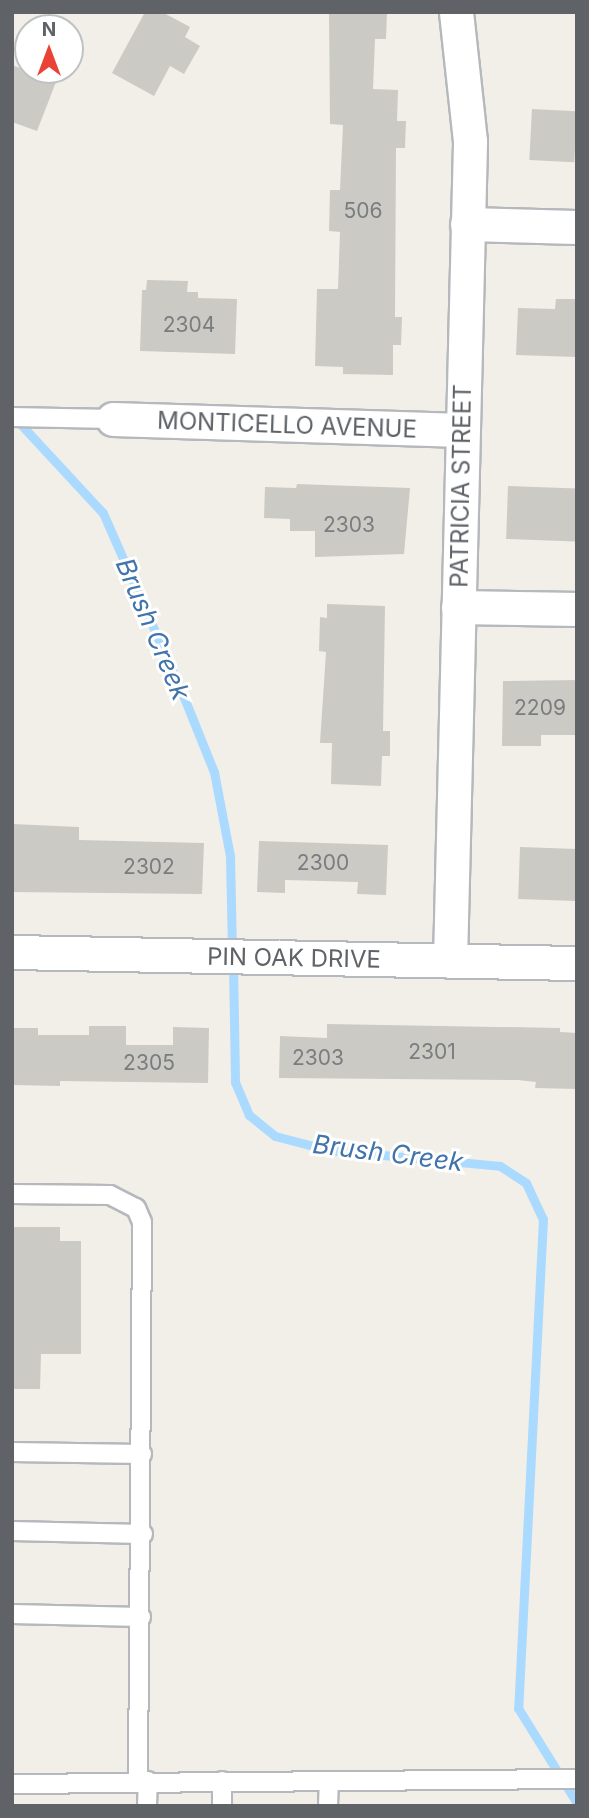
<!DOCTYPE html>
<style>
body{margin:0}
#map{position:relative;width:589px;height:1818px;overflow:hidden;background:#f1efe8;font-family:Inter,sans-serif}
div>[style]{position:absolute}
.stream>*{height:9px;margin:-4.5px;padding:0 4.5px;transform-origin:4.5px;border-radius:4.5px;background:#aadaff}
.building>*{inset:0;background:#cccac5;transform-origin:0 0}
.roads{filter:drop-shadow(2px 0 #b5b8bc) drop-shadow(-2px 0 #b5b8bc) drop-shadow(0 2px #b5b8bc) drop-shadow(0 -2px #b5b8bc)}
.lane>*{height:18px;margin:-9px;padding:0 9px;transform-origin:9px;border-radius:9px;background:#fff}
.street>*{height:33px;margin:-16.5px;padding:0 16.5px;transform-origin:16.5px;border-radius:16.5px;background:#fff}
span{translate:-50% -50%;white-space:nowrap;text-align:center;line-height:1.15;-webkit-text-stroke:6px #fff;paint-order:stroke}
.number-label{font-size:21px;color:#7a7d7f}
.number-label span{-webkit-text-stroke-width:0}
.street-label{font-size:24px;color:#5f6368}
.water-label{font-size:26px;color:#4174aa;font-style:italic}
.frame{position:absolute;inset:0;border:14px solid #5f6368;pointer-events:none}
.north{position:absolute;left:14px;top:14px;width:70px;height:70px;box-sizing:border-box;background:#fff;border:2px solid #bfc1c3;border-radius:50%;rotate:0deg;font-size:19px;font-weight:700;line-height:28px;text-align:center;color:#5f6368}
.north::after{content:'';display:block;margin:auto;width:24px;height:32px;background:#ea4335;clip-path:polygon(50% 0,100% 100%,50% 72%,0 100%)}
</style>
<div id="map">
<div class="stream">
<i style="left:14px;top:417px;width:131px;rotate:47.2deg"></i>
<i style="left:103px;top:513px;width:199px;rotate:66.3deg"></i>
<i style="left:183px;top:695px;width:83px;rotate:68.1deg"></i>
<i style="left:214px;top:772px;width:86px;rotate:79.2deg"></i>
<i style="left:230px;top:856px;width:94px;rotate:88.8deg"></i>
<i style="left:233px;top:964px;width:118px;rotate:89deg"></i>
<i style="left:235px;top:1082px;width:36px;rotate:67deg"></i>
<i style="left:249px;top:1115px;width:33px;rotate:39deg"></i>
<i style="left:275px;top:1136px;width:56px;rotate:14.5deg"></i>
<i style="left:329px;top:1150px;width:172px;rotate:5.3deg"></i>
<i style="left:500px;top:1166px;width:31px;rotate:33deg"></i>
<i style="left:526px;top:1183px;width:40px;rotate:65deg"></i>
<i style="left:543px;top:1219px;width:490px;rotate:92.9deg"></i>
<i style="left:518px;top:1708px;width:112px;rotate:58.2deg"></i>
</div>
<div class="building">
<i style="clip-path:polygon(145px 12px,162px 12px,190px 27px,185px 37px,200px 46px,184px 74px,170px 66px,154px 96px,112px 73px)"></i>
<i style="clip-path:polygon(329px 12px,387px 12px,386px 39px,375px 39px,373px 89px,398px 90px,397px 121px,406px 121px,405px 148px,396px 148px,395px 317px,402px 317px,401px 345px,393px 345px,393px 375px,343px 374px,343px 367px,315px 366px,317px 289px,338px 289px,340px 232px,329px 231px,330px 190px,340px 190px,343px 125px,330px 124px)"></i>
<i style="clip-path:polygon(12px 65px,56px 82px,37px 131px,12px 122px)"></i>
<i style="left:532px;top:109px;width:45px;height:51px;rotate:3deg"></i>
<i style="clip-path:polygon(147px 280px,188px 281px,187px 292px,198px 292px,198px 298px,237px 299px,235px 354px,140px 351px,142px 290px,146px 290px)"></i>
<i style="clip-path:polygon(556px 299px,577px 299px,577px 357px,516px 355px,518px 308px,555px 309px)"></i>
<i style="clip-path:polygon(297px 484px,410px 488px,404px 554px,315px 557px,315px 531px,290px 531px,290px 519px,264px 518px,265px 487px,296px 488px)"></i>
<i style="left:508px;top:486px;width:69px;height:53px;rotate:2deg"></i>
<i style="clip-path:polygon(327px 604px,385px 606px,383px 731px,390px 731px,390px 756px,382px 756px,381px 786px,331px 784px,332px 743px,320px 743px,326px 652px,319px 651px,320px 617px,327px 618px)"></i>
<i style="clip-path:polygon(577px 680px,577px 735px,541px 735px,541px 746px,502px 746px,503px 681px)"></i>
<i style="clip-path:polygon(12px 824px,79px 827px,79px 840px,204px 843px,202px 894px,12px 892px)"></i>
<i style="clip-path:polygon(259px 841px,388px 845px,386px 895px,357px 894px,358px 882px,285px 880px,285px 893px,257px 892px)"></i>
<i style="left:520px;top:847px;width:57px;height:52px;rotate:2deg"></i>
<i style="clip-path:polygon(327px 1024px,560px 1028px,560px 1032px,577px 1033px,577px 1089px,535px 1088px,536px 1082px,518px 1080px,279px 1078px,280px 1036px,327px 1038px)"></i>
<i style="clip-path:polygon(89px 1026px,126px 1026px,126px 1045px,173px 1045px,173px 1027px,209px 1028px,208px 1083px,60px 1081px,60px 1086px,12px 1085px,12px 1028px,38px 1028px,38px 1035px,89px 1035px)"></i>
<i style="clip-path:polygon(12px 1227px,60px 1227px,60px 1241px,81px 1241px,81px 1354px,41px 1354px,40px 1389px,12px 1389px)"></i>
</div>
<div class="roads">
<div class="lane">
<i style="left:12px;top:417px;width:101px;rotate:1.1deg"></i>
<i style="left:12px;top:1194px;width:98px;rotate:0.6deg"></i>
<i style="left:110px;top:1195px;width:29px;rotate:27deg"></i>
<i style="left:136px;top:1208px;width:15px;rotate:67deg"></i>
<i style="left:142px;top:1222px;width:559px;rotate:90.41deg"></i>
<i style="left:12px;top:1452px;width:130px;rotate:0.9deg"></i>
<i style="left:12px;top:1531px;width:131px;rotate:1.3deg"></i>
<i style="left:12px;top:1614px;width:129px;rotate:1.3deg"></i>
<i style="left:12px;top:1784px;width:565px;rotate:-0.51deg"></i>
<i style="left:147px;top:1806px;width:25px;rotate:-88deg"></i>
<i style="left:222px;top:1806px;width:25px;rotate:-90deg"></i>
<i style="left:328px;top:1806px;width:25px;rotate:-88deg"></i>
</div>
<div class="street">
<i style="left:467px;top:224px;width:110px;rotate:1.6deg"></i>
<i style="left:113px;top:419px;width:349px;rotate:1.8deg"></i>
<i style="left:458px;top:607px;width:119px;rotate:1deg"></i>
<i style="left:12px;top:952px;width:565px;rotate:1.12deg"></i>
<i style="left:450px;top:961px;width:820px;rotate:-88.6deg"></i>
<i style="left:470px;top:141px;width:130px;rotate:-96.2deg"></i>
</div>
</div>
<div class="number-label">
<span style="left:363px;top:211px">506</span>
<span style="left:189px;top:325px">2304</span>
<span style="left:349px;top:525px">2303</span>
<span style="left:540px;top:708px">2209</span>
<span style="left:323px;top:863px">2300</span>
<span style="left:149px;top:867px">2302</span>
<span style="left:432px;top:1052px">2301</span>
<span style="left:318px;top:1058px">2303</span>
<span style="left:149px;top:1063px">2305</span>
</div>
<div class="street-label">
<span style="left:287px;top:425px;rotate:2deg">MONTICELLO AVENUE</span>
<span style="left:461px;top:486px;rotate:-89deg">PATRICIA STREET</span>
<span style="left:294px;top:958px;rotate:1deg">PIN OAK DRIVE</span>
</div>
<div class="water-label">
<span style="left:153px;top:629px;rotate:67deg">Brush Creek</span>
<span style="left:388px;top:1153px;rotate:7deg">Brush Creek</span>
</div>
<div class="frame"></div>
<div class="north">N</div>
</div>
